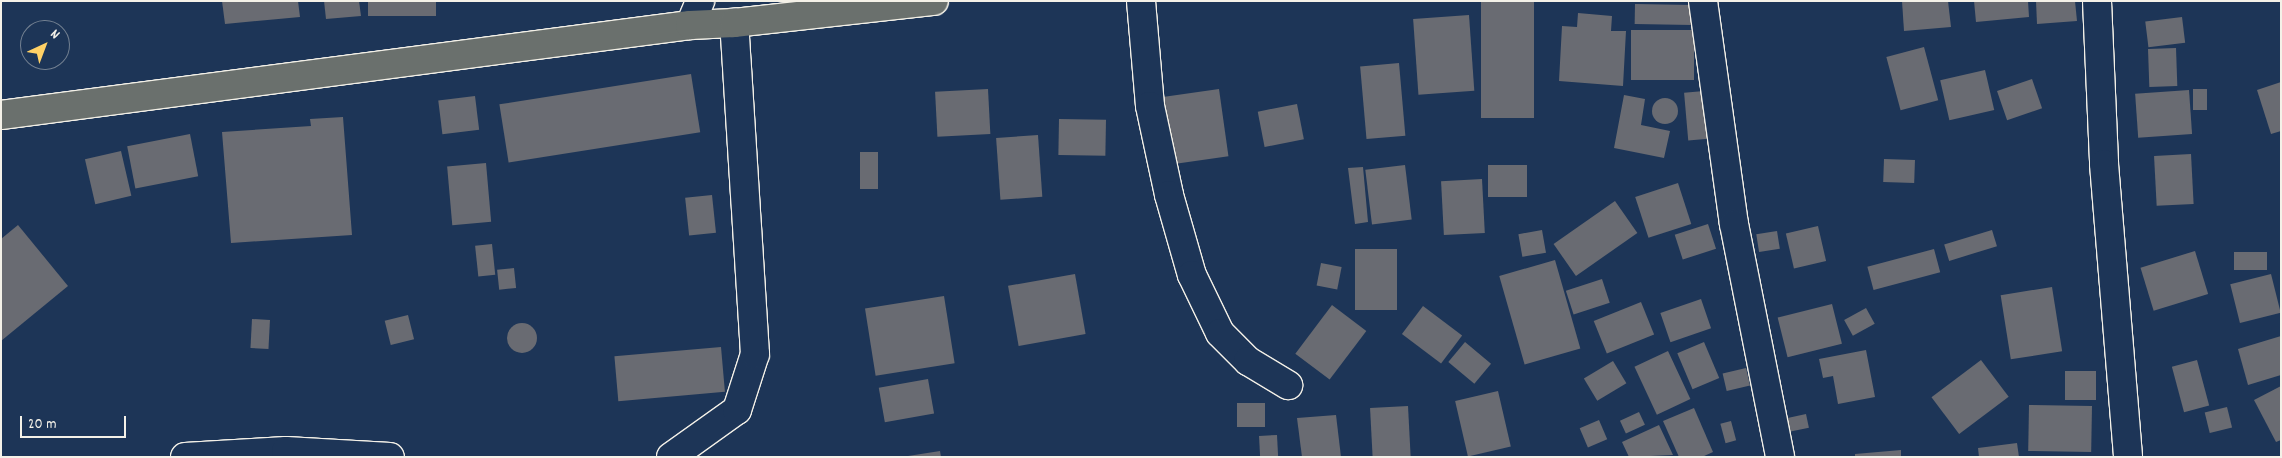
<!DOCTYPE html>
<style>
body{margin:0}
#map{position:relative;width:2282px;height:458px;overflow:hidden;background:#1d3557;font-family:Dekko,sans-serif}
div>[style]{position:absolute}
.building>*{inset:0;background:#696b72;transform-origin:0 0}
.round{border-radius:50%}
.roads{filter:drop-shadow(1px 0 #f4f1e8) drop-shadow(-1px 0 #f4f1e8) drop-shadow(0 1px #f4f1e8) drop-shadow(0 -1px #f4f1e8)}
.minor>*{height:28px;margin:-14px;padding:0 14px;transform-origin:14px;border-radius:14px;background:#1d3557}
.major>*{height:28px;margin:-14px;padding:0 14px;transform-origin:14px;border-radius:14px;background:#6a706d}
span{translate:-50% -50%;white-space:nowrap;text-align:center;line-height:1.15;-webkit-text-stroke:4px #1d3557;paint-order:stroke}
.frame{position:absolute;inset:0;border:2px solid #f4f1e8;pointer-events:none}
.north{position:absolute;left:20px;top:20px;width:50px;height:50px;box-sizing:border-box;background:#1d3557;border:1px solid #738091;border-radius:50%;rotate:43deg;font-size:14px;font-weight:700;line-height:20px;text-align:center;color:#f4f1e8}
.north::after{content:'';display:block;margin:auto;width:18px;height:22px;background:#ffd166;clip-path:polygon(50% 0,100% 100%,50% 72%,0 100%)}
.scale{position:absolute;left:20px;top:416px;width:106px;height:22px;box-sizing:border-box;border:2px solid #f4f1e8;border-top:0;padding-left:6px;font-size:15px;line-height:18px;white-space:nowrap;color:#f4f1e8;-webkit-text-stroke:4px #1d3557;paint-order:stroke}
</style>
<div id="map">
<div class="building">
<i style="clip-path:polygon(222px 1px,298px 1px,300px 17px,225px 24px)"></i>
<i style="clip-path:polygon(324px 1px,359px 1px,361px 16px,326px 19px)"></i>
<i style="left:368px;top:1px;width:68px;height:15px"></i>
<i style="left:1481px;top:1px;width:53px;height:117px"></i>
<i style="clip-path:polygon(1902px 1px,1948px 1px,1951px 27px,1904px 31px)"></i>
<i style="clip-path:polygon(1974px 1px,2028px 1px,2029px 17px,1976px 22px)"></i>
<i style="clip-path:polygon(2036px 1px,2075px 1px,2077px 21px,2037px 24px)"></i>
<i style="left:1635px;top:4px;width:57px;height:20px;rotate:1deg"></i>
<i style="clip-path:polygon(1578px 13px,1612px 16px,1611px 31px,1626px 31px,1623px 86px,1559px 81px,1562px 26px,1577px 27px)"></i>
<i style="left:1469px;top:15px;width:76px;height:56px;rotate:86deg"></i>
<i style="left:2182px;top:17px;width:26px;height:37px;rotate:83deg"></i>
<i style="left:1631px;top:30px;width:63px;height:50px"></i>
<i style="left:1924px;top:47px;width:55px;height:39px;rotate:75deg"></i>
<i style="left:2176px;top:48px;width:38px;height:28px;rotate:88deg"></i>
<i style="left:1399px;top:63px;width:73px;height:39px;rotate:85deg"></i>
<i style="left:1985px;top:70px;width:41px;height:46px;rotate:77deg"></i>
<i style="left:691px;top:74px;width:59px;height:194px;rotate:81deg"></i>
<i style="left:2032px;top:79px;width:31px;height:37px;rotate:71deg"></i>
<i style="clip-path:polygon(2281px 82px,2281px 131px,2271px 134px,2257px 90px)"></i>
<i style="left:988px;top:89px;width:45px;height:53px;rotate:87deg"></i>
<i style="left:1219px;top:89px;width:68px;height:62px;rotate:82deg"></i>
<i style="left:2193px;top:89px;width:14px;height:21px"></i>
<i style="left:2189px;top:90px;width:44px;height:54px;rotate:86deg"></i>
<i style="left:1704px;top:91px;width:48px;height:20px;rotate:85deg"></i>
<i style="clip-path:polygon(1624px 95px,1645px 99px,1641px 125px,1670px 131px,1664px 158px,1614px 148px)"></i>
<i style="left:475px;top:96px;width:34px;height:37px;rotate:83deg"></i>
<i class="round" style="left:1652px;top:98px;width:26px;height:26px"></i>
<i style="left:1297px;top:104px;width:36px;height:40px;rotate:79deg"></i>
<i style="clip-path:polygon(343px 117px,352px 235px,231px 243px,222px 132px,311px 126px,310px 119px)"></i>
<i style="left:1059px;top:119px;width:47px;height:36px;rotate:1deg"></i>
<i style="left:190px;top:134px;width:43px;height:64px;rotate:79deg"></i>
<i style="left:1038px;top:135px;width:62px;height:42px;rotate:86deg"></i>
<i style="left:121px;top:151px;width:46px;height:37px;rotate:77deg"></i>
<i style="left:860px;top:152px;width:18px;height:37px"></i>
<i style="left:2191px;top:154px;width:50px;height:37px;rotate:87deg"></i>
<i style="left:1884px;top:159px;width:31px;height:23px;rotate:2deg"></i>
<i style="left:486px;top:163px;width:59px;height:39px;rotate:85deg"></i>
<i style="left:1405px;top:165px;width:55px;height:40px;rotate:83deg"></i>
<i style="left:1488px;top:165px;width:39px;height:32px"></i>
<i style="clip-path:polygon(1363px 167px,1368px 222px,1355px 224px,1348px 168px)"></i>
<i style="left:1482px;top:179px;width:54px;height:41px;rotate:87deg"></i>
<i style="left:1678px;top:183px;width:43px;height:45px;rotate:72deg"></i>
<i style="left:712px;top:195px;width:38px;height:27px;rotate:84deg"></i>
<i style="left:1615px;top:201px;width:39px;height:75px;rotate:55deg"></i>
<i style="left:1708px;top:224px;width:26px;height:35px;rotate:72deg"></i>
<i style="clip-path:polygon(18px 225px,68px 286px,1px 341px,1px 239px)"></i>
<i style="left:1818px;top:226px;width:36px;height:33px;rotate:77deg"></i>
<i style="left:1542px;top:230px;width:23px;height:24px;rotate:80deg"></i>
<i style="left:1992px;top:230px;width:17px;height:50px;rotate:73deg"></i>
<i style="left:1777px;top:231px;width:18px;height:21px;rotate:81deg"></i>
<i style="left:492px;top:244px;width:31px;height:17px;rotate:84deg"></i>
<i style="left:1355px;top:249px;width:42px;height:61px"></i>
<i style="left:1934px;top:249px;width:24px;height:69px;rotate:75deg"></i>
<i style="left:2195px;top:251px;width:45px;height:57px;rotate:73deg"></i>
<i style="left:2234px;top:252px;width:33px;height:18px"></i>
<i style="left:1555px;top:260px;width:92px;height:58px;rotate:74deg"></i>
<i style="left:1321px;top:263px;width:21px;height:23px;rotate:11deg"></i>
<i style="left:514px;top:268px;width:20px;height:17px;rotate:84deg"></i>
<i style="left:1075px;top:274px;width:61px;height:68px;rotate:80deg"></i>
<i style="left:2271px;top:274px;width:40px;height:42px;rotate:76deg"></i>
<i style="left:1602px;top:279px;width:25px;height:38px;rotate:72deg"></i>
<i style="left:2052px;top:287px;width:65px;height:52px;rotate:81deg"></i>
<i style="left:944px;top:296px;width:68px;height:80px;rotate:81deg"></i>
<i style="left:1701px;top:299px;width:31px;height:43px;rotate:71deg"></i>
<i style="left:1641px;top:302px;width:35px;height:51px;rotate:68deg"></i>
<i style="left:1832px;top:304px;width:41px;height:56px;rotate:76deg"></i>
<i style="left:1332px;top:305px;width:43px;height:61px;rotate:37deg"></i>
<i style="left:1423px;top:306px;width:49px;height:35px;rotate:37deg"></i>
<i style="left:1866px;top:308px;width:18px;height:25px;rotate:61deg"></i>
<i style="left:408px;top:315px;width:25px;height:24px;rotate:76deg"></i>
<i style="left:252px;top:319px;width:18px;height:29px;rotate:3deg"></i>
<i class="round" style="left:507px;top:323px;width:30px;height:30px"></i>
<i style="clip-path:polygon(2281px 336px,2281px 375px,2248px 385px,2238px 349px)"></i>
<i style="left:1465px;top:342px;width:34px;height:26px;rotate:40deg"></i>
<i style="left:1704px;top:342px;width:39px;height:29px;rotate:67deg"></i>
<i style="left:721px;top:347px;width:45px;height:107px;rotate:85deg"></i>
<i style="clip-path:polygon(1866px 350px,1875px 397px,1838px 404px,1833px 376px,1823px 378px,1819px 359px)"></i>
<i style="left:1668px;top:351px;width:53px;height:37px;rotate:65deg"></i>
<i style="left:1981px;top:360px;width:46px;height:62px;rotate:53deg"></i>
<i style="left:2197px;top:360px;width:47px;height:26px;rotate:75deg"></i>
<i style="left:1613px;top:361px;width:26px;height:34px;rotate:59deg"></i>
<i style="left:1746px;top:368px;width:18px;height:24px;rotate:77deg"></i>
<i style="left:2065px;top:371px;width:31px;height:29px"></i>
<i style="left:928px;top:379px;width:35px;height:50px;rotate:80deg"></i>
<i style="clip-path:polygon(2281px 386px,2281px 440px,2276px 442px,2254px 400px)"></i>
<i style="left:1498px;top:391px;width:57px;height:44px;rotate:77deg"></i>
<i style="left:1237px;top:403px;width:28px;height:24px"></i>
<i style="left:2029px;top:405px;width:63px;height:46px;rotate:1deg"></i>
<i style="left:1408px;top:406px;width:50px;height:38px;rotate:87deg"></i>
<i style="left:2227px;top:407px;width:21px;height:23px;rotate:76deg"></i>
<i style="clip-path:polygon(1694px 408px,1713px 452px,1702px 457px,1679px 457px,1663px 421px)"></i>
<i style="left:1639px;top:412px;width:14px;height:21px;rotate:65deg"></i>
<i style="left:1806px;top:414px;width:14px;height:20px;rotate:78deg"></i>
<i style="clip-path:polygon(1336px 415px,1341px 457px,1302px 457px,1297px 418px)"></i>
<i style="left:1599px;top:420px;width:21px;height:21px;rotate:67deg"></i>
<i style="left:1731px;top:421px;width:20px;height:11px;rotate:75deg"></i>
<i style="clip-path:polygon(1659px 425px,1673px 455px,1629px 457px,1622px 442px)"></i>
<i style="left:1277px;top:435px;width:21px;height:18px;rotate:87deg"></i>
<i style="clip-path:polygon(2017px 443px,2019px 457px,1979px 457px,1978px 448px)"></i>
<i style="clip-path:polygon(1901px 450px,1901px 457px,1855px 457px,1855px 454px)"></i>
<i style="clip-path:polygon(940px 451px,941px 457px,908px 457px,908px 456px)"></i>
</div>
<div class="roads">
<div class="minor">
<i style="left:1141px;top:1px;width:105px;rotate:85.1deg"></i>
<i style="left:1150px;top:106px;width:91px;rotate:77.9deg"></i>
<i style="left:1169px;top:195px;width:83px;rotate:74deg"></i>
<i style="left:1192px;top:275px;width:64px;rotate:64.2deg"></i>
<i style="left:1220px;top:333px;width:40px;rotate:45deg"></i>
<i style="left:1248px;top:361px;width:47px;rotate:31deg"></i>
<i style="left:1703px;top:1px;width:225px;rotate:82.1deg"></i>
<i style="left:1734px;top:224px;width:237px;rotate:78.8deg"></i>
<i style="left:2097px;top:1px;width:163px;rotate:87.5deg"></i>
<i style="left:2104px;top:164px;width:294px;rotate:85.3deg"></i>
<i style="left:690px;top:25px;width:26px;rotate:-67deg"></i>
<i style="left:185px;top:457px;width:101px;rotate:-3.4deg"></i>
<i style="left:286px;top:451px;width:104px;rotate:3.3deg"></i>
<i style="left:671px;top:457px;width:81px;rotate:-35.5deg"></i>
<i style="left:737px;top:410px;width:59px;rotate:-72.2deg"></i>
<i style="left:755px;top:354px;width:332px;rotate:-93.6deg"></i>
</div>
<div class="major">
<i style="left:1px;top:115px;width:695px;rotate:-7.44deg"></i>
<i style="left:690px;top:25px;width:44px;rotate:-2.6deg"></i>
<i style="left:734px;top:23px;width:201px;rotate:-6.3deg"></i>
</div>
</div>
<div class="frame"></div>
<div class="north">N</div>
<div class="scale">20 m</div>
</div>
